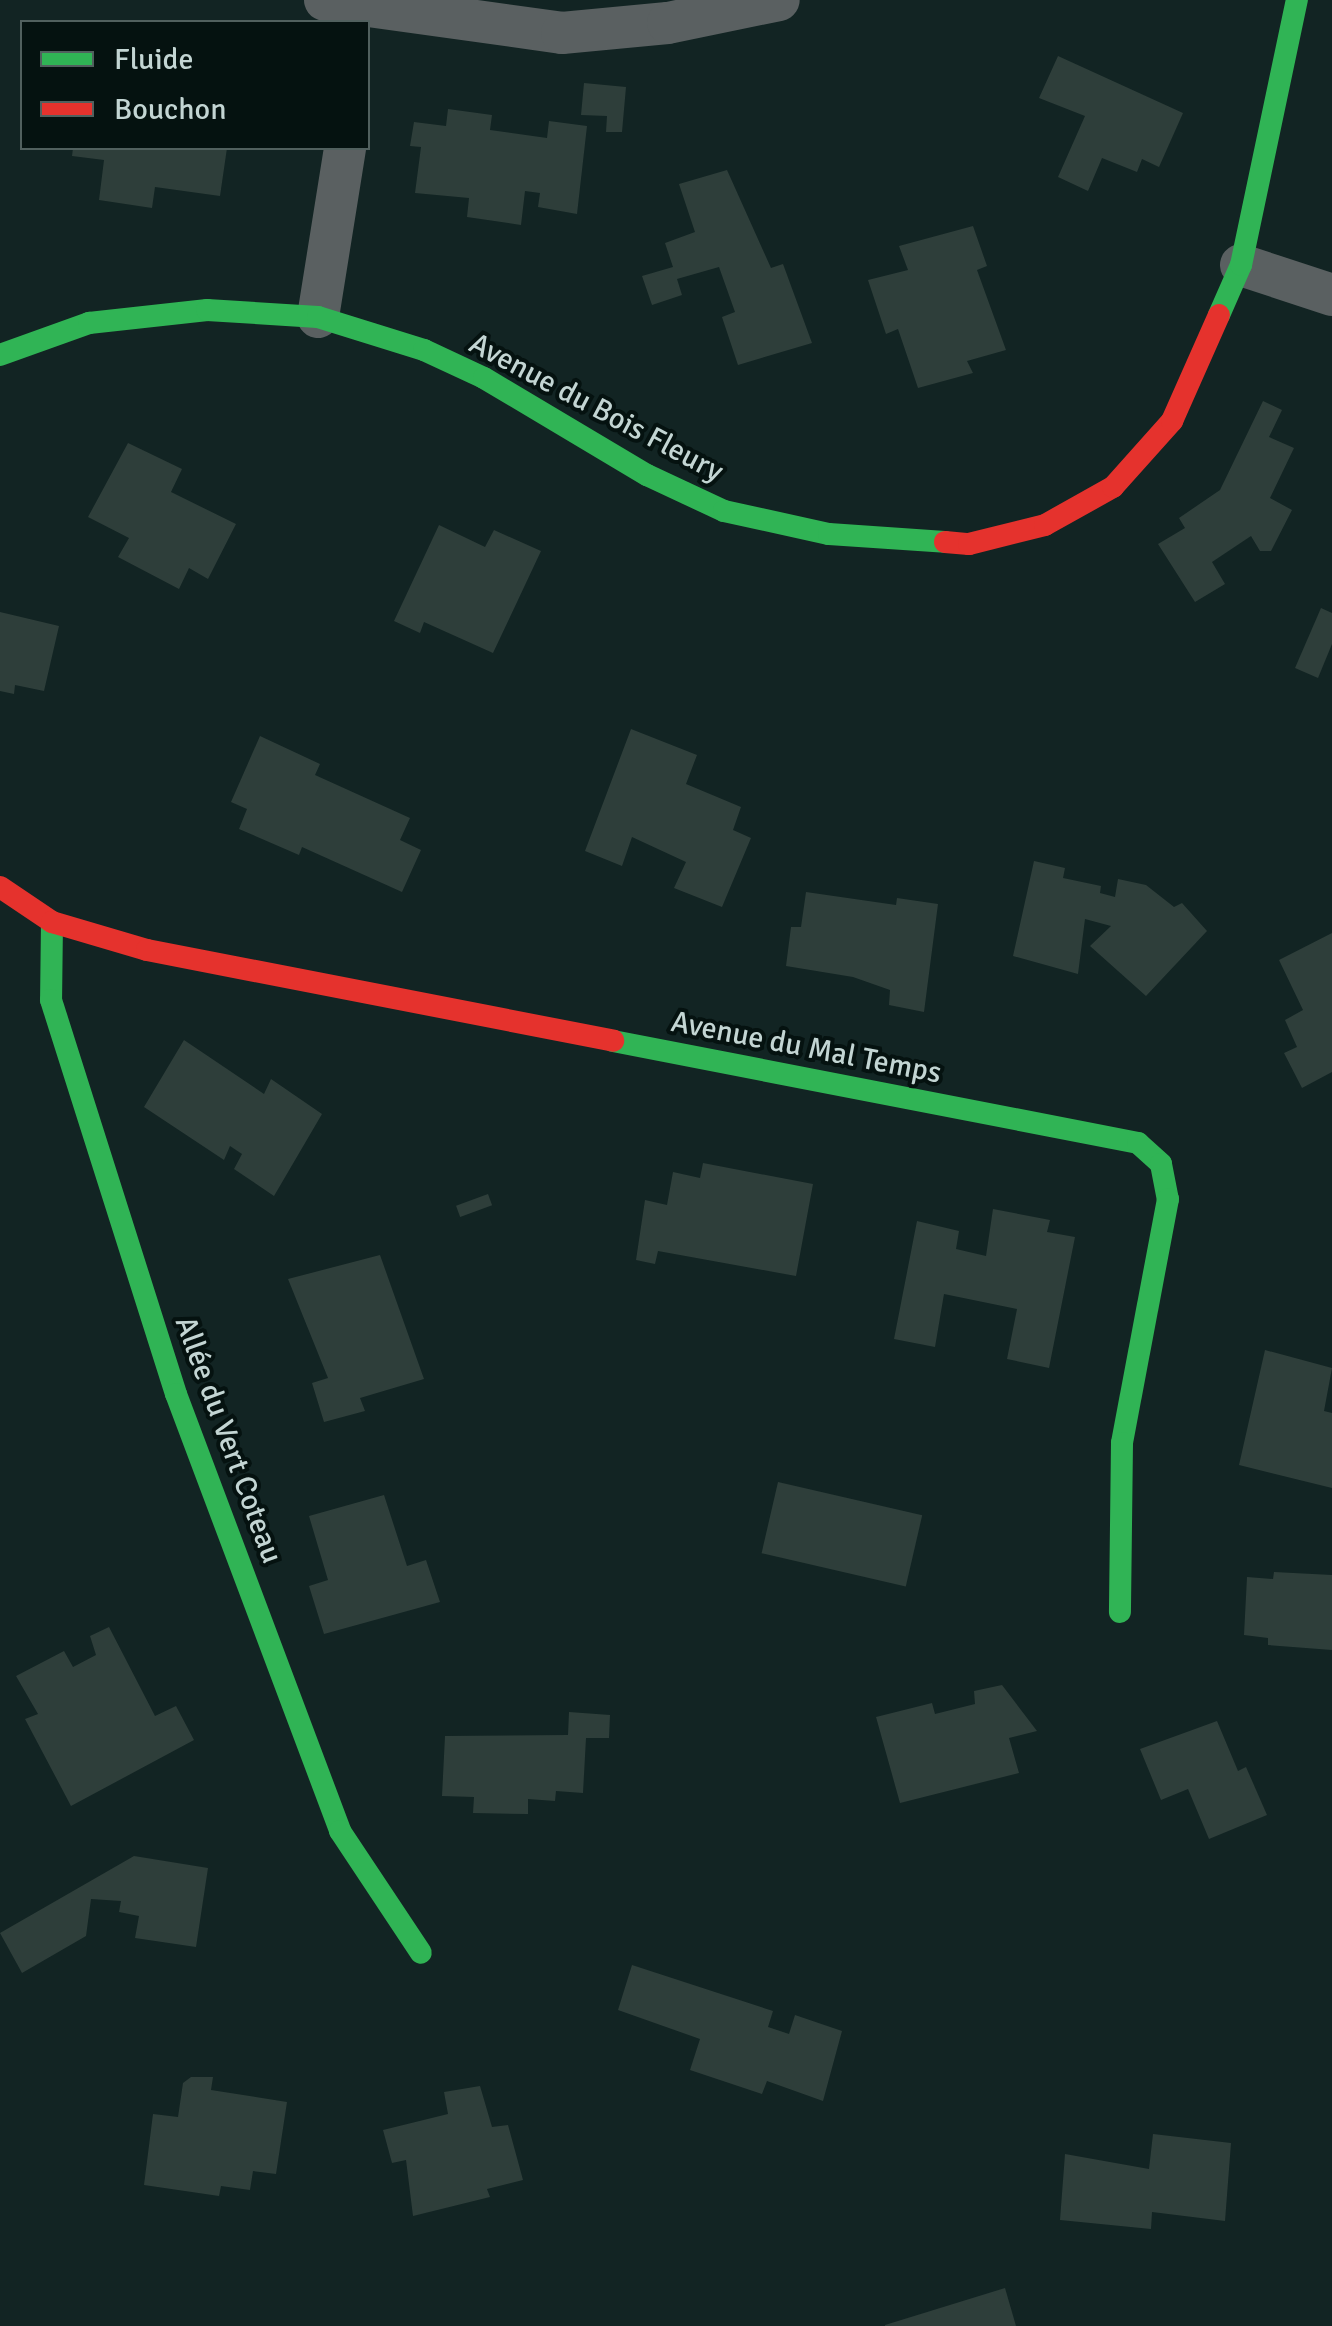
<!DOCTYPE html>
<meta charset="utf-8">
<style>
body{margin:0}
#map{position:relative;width:1332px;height:2326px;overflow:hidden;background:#122423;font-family:Signika,sans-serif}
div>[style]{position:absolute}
.building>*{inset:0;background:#2e3e3a;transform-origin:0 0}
.street>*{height:42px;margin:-21px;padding:0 21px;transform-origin:21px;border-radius:21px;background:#5a6061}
.fast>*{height:22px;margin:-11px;padding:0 11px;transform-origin:11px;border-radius:11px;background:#30b455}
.jam>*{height:22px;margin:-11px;padding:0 11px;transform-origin:11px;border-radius:11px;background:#e5322d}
span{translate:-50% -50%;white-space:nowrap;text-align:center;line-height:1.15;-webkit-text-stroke:8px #051210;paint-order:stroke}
.street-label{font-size:30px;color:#c3d5d3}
.legend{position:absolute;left:20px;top:20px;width:350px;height:130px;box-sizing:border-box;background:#051210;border:2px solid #51605e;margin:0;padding:12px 18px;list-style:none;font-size:30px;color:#c3d5d3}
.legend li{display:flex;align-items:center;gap:20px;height:50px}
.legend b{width:50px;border:2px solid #51605e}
</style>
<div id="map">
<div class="building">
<i style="clip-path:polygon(1058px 56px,1183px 113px,1159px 167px,1142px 159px,1137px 172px,1102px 158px,1088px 191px,1058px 177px,1085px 116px,1039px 98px)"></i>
<i style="clip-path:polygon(584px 83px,626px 87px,622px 132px,606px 132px,607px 116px,581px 115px)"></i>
<i style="clip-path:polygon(448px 109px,492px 115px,490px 130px,547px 138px,549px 121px,587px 126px,577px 214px,538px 207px,540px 193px,525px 191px,521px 225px,467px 217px,469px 198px,415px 193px,421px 147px,410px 146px,414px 122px,446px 126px)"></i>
<i style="clip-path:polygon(73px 148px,227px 148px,220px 196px,155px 187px,152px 208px,99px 200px,104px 160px,72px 156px)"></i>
<i style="clip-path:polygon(727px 170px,771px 268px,783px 264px,812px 343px,738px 365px,722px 317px,735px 312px,719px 267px,677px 279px,682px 295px,652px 305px,642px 276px,673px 267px,665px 243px,695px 232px,679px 184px)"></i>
<i style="clip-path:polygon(973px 226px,987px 266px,977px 270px,1006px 350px,967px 361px,973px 373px,918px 388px,898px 329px,886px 334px,868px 280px,908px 270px,899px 246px)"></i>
<i style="clip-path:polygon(1263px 401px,1282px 410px,1269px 437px,1294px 448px,1270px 498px,1292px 510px,1271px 551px,1260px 551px,1251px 536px,1212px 562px,1225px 584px,1195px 602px,1158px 544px,1185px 528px,1179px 518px,1220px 490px)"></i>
<i style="clip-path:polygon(128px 443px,182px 469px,171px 492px,236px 524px,208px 579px,189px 568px,179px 589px,118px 557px,129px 538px,88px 517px)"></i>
<i style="clip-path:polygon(439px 525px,485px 547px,494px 530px,541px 551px,493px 653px,424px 622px,420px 633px,394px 621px)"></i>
<i style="clip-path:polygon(1321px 608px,1332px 613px,1332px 644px,1318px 678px,1295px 668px)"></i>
<i style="clip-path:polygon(0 612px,59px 626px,44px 691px,15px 685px,14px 694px,0 691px)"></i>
<i style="clip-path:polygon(631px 729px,697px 755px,686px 784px,741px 807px,733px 830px,751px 838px,722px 907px,674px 888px,686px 862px,632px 837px,622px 866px,585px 851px)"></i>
<i style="clip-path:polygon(260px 736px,320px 764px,315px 775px,410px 818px,400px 840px,421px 850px,402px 892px,302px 847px,299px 855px,239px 829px,247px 809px,231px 802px)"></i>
<i style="clip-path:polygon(1034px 861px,1065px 868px,1063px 878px,1101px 886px,1100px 893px,1115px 897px,1118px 879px,1146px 885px,1174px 907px,1182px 903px,1207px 931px,1146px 996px,1090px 946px,1111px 926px,1085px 919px,1078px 974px,1013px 956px)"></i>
<i style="clip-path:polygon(806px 892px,896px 905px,897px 898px,938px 904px,924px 1012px,889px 1005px,890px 990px,853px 977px,786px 966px,791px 927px,801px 927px)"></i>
<i style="clip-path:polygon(1332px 933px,1332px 1072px,1302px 1088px,1284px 1053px,1297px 1047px,1285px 1020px,1303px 1010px,1279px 960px)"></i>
<i style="clip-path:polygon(184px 1040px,264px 1094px,271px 1079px,322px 1114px,274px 1196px,234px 1169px,242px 1154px,230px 1146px,224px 1160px,144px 1107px)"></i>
<i style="clip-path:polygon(703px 1163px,813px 1184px,796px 1276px,658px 1251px,655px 1264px,636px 1260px,645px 1200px,667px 1205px,673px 1172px,700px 1178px)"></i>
<i style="left:488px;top:1194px;width:12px;height:34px;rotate:70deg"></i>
<i style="clip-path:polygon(993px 1209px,1050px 1220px,1047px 1232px,1075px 1237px,1049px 1368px,1007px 1359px,1017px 1309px,944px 1294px,935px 1347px,894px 1339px,917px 1221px,959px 1231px,956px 1249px,986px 1256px)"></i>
<i style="clip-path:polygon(380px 1255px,424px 1379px,360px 1398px,365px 1411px,324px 1422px,312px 1383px,328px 1378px,288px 1279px)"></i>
<i style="clip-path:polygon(1265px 1350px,1332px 1368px,1324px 1411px,1332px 1413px,1332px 1488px,1239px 1465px)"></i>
<i style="left:778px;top:1482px;width:148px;height:73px;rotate:13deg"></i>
<i style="clip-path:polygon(384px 1495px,407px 1566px,426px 1560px,440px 1602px,324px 1634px,309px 1586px,328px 1580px,309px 1516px)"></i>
<i style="clip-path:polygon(1274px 1572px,1332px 1575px,1332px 1650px,1268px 1645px,1268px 1638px,1244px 1635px,1247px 1577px,1273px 1579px)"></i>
<i style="clip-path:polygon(109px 1627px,155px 1716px,176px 1706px,194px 1740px,71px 1806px,25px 1719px,38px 1714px,16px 1676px,64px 1651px,73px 1667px,96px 1655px,90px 1636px)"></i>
<i style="clip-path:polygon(1002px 1685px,1037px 1731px,1009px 1738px,1019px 1773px,900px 1803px,876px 1717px,932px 1703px,935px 1714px,975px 1704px,974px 1691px)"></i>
<i style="clip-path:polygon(569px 1712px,610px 1715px,609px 1738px,586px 1738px,583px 1793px,556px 1791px,555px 1801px,528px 1799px,528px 1814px,473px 1813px,474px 1797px,442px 1796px,445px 1736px,568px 1735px)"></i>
<i style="clip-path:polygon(1217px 1721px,1238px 1771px,1246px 1767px,1267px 1815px,1209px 1839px,1188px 1789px,1161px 1800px,1140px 1749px)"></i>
<i style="clip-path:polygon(134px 1856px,208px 1868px,196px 1947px,135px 1938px,139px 1916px,119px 1912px,121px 1901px,91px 1899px,86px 1936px,22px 1973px,0 1933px)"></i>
<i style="clip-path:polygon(632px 1965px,773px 2011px,768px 2027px,789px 2034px,795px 2015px,842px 2031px,823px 2101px,767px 2081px,762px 2094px,690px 2070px,700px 2039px,618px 2010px)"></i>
<i style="clip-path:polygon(191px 2077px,213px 2077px,211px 2090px,287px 2102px,276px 2174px,253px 2171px,250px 2190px,221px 2186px,219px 2196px,144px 2185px,153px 2114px,178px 2117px,183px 2083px)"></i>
<i style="clip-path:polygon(480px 2086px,492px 2127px,508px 2125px,523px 2180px,487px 2189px,490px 2197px,413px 2216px,406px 2160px,392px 2163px,383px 2130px,448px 2114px,444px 2092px)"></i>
<i style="clip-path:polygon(1153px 2134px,1231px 2143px,1225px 2221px,1152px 2212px,1151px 2229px,1060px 2220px,1065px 2154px,1149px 2169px)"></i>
<i style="clip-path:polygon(1005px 2288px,1016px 2326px,885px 2326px,885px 2325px)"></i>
</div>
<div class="street">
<i style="left:325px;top:0;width:239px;rotate:7.9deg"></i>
<i style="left:562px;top:33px;width:106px;rotate:-5.4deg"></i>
<i style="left:668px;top:23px;width:113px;rotate:-11.7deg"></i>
<i style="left:1241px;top:265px;width:96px;rotate:18.2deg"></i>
<i style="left:318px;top:317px;width:171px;rotate:-80.9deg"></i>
</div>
<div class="fast">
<i style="left:1219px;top:315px;width:55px;rotate:-66.3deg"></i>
<i style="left:1241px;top:265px;width:271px;rotate:-78.1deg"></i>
<i style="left:0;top:355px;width:95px;rotate:-19.8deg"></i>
<i style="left:89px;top:323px;width:119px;rotate:-6.3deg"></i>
<i style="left:207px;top:310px;width:111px;rotate:3.6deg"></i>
<i style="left:318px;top:317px;width:111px;rotate:17.3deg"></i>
<i style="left:424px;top:350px;width:66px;rotate:25deg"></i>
<i style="left:484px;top:378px;width:190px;rotate:30.8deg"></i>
<i style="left:647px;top:475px;width:85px;rotate:25.1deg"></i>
<i style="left:724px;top:511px;width:107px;rotate:12.4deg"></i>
<i style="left:829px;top:534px;width:116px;rotate:3.9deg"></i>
<i style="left:52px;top:922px;width:78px;rotate:90.7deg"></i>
<i style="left:51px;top:1000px;width:413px;rotate:72.4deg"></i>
<i style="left:176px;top:1394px;width:467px;rotate:69.4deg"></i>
<i style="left:340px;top:1831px;width:146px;rotate:56.4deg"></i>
<i style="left:613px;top:1041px;width:535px;rotate:10.99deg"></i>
<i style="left:1138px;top:1143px;width:31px;rotate:42deg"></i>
<i style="left:1161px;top:1164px;width:36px;rotate:79deg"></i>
<i style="left:1168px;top:1199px;width:248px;rotate:100.7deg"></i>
<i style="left:1122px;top:1443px;width:169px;rotate:90.7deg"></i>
</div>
<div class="jam">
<i style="left:945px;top:542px;width:24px;rotate:5deg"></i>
<i style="left:969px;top:544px;width:78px;rotate:-14deg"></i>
<i style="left:1045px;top:525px;width:78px;rotate:-29.2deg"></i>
<i style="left:1113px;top:487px;width:89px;rotate:-48.2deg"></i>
<i style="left:1172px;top:421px;width:116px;rotate:-66.1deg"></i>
<i style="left:0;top:887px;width:63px;rotate:33.9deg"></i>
<i style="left:52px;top:922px;width:99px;rotate:16.4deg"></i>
<i style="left:147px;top:950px;width:475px;rotate:11deg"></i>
</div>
<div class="street-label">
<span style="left:596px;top:408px;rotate:28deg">Avenue du Bois Fleury</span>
<span style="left:806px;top:1048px;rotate:11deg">Avenue du Mal Temps</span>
<span style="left:228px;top:1440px;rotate:70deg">Allée du Vert Coteau</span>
</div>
<ul class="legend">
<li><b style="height:12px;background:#30b455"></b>Fluide</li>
<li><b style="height:12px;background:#e5322d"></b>Bouchon</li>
</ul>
</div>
